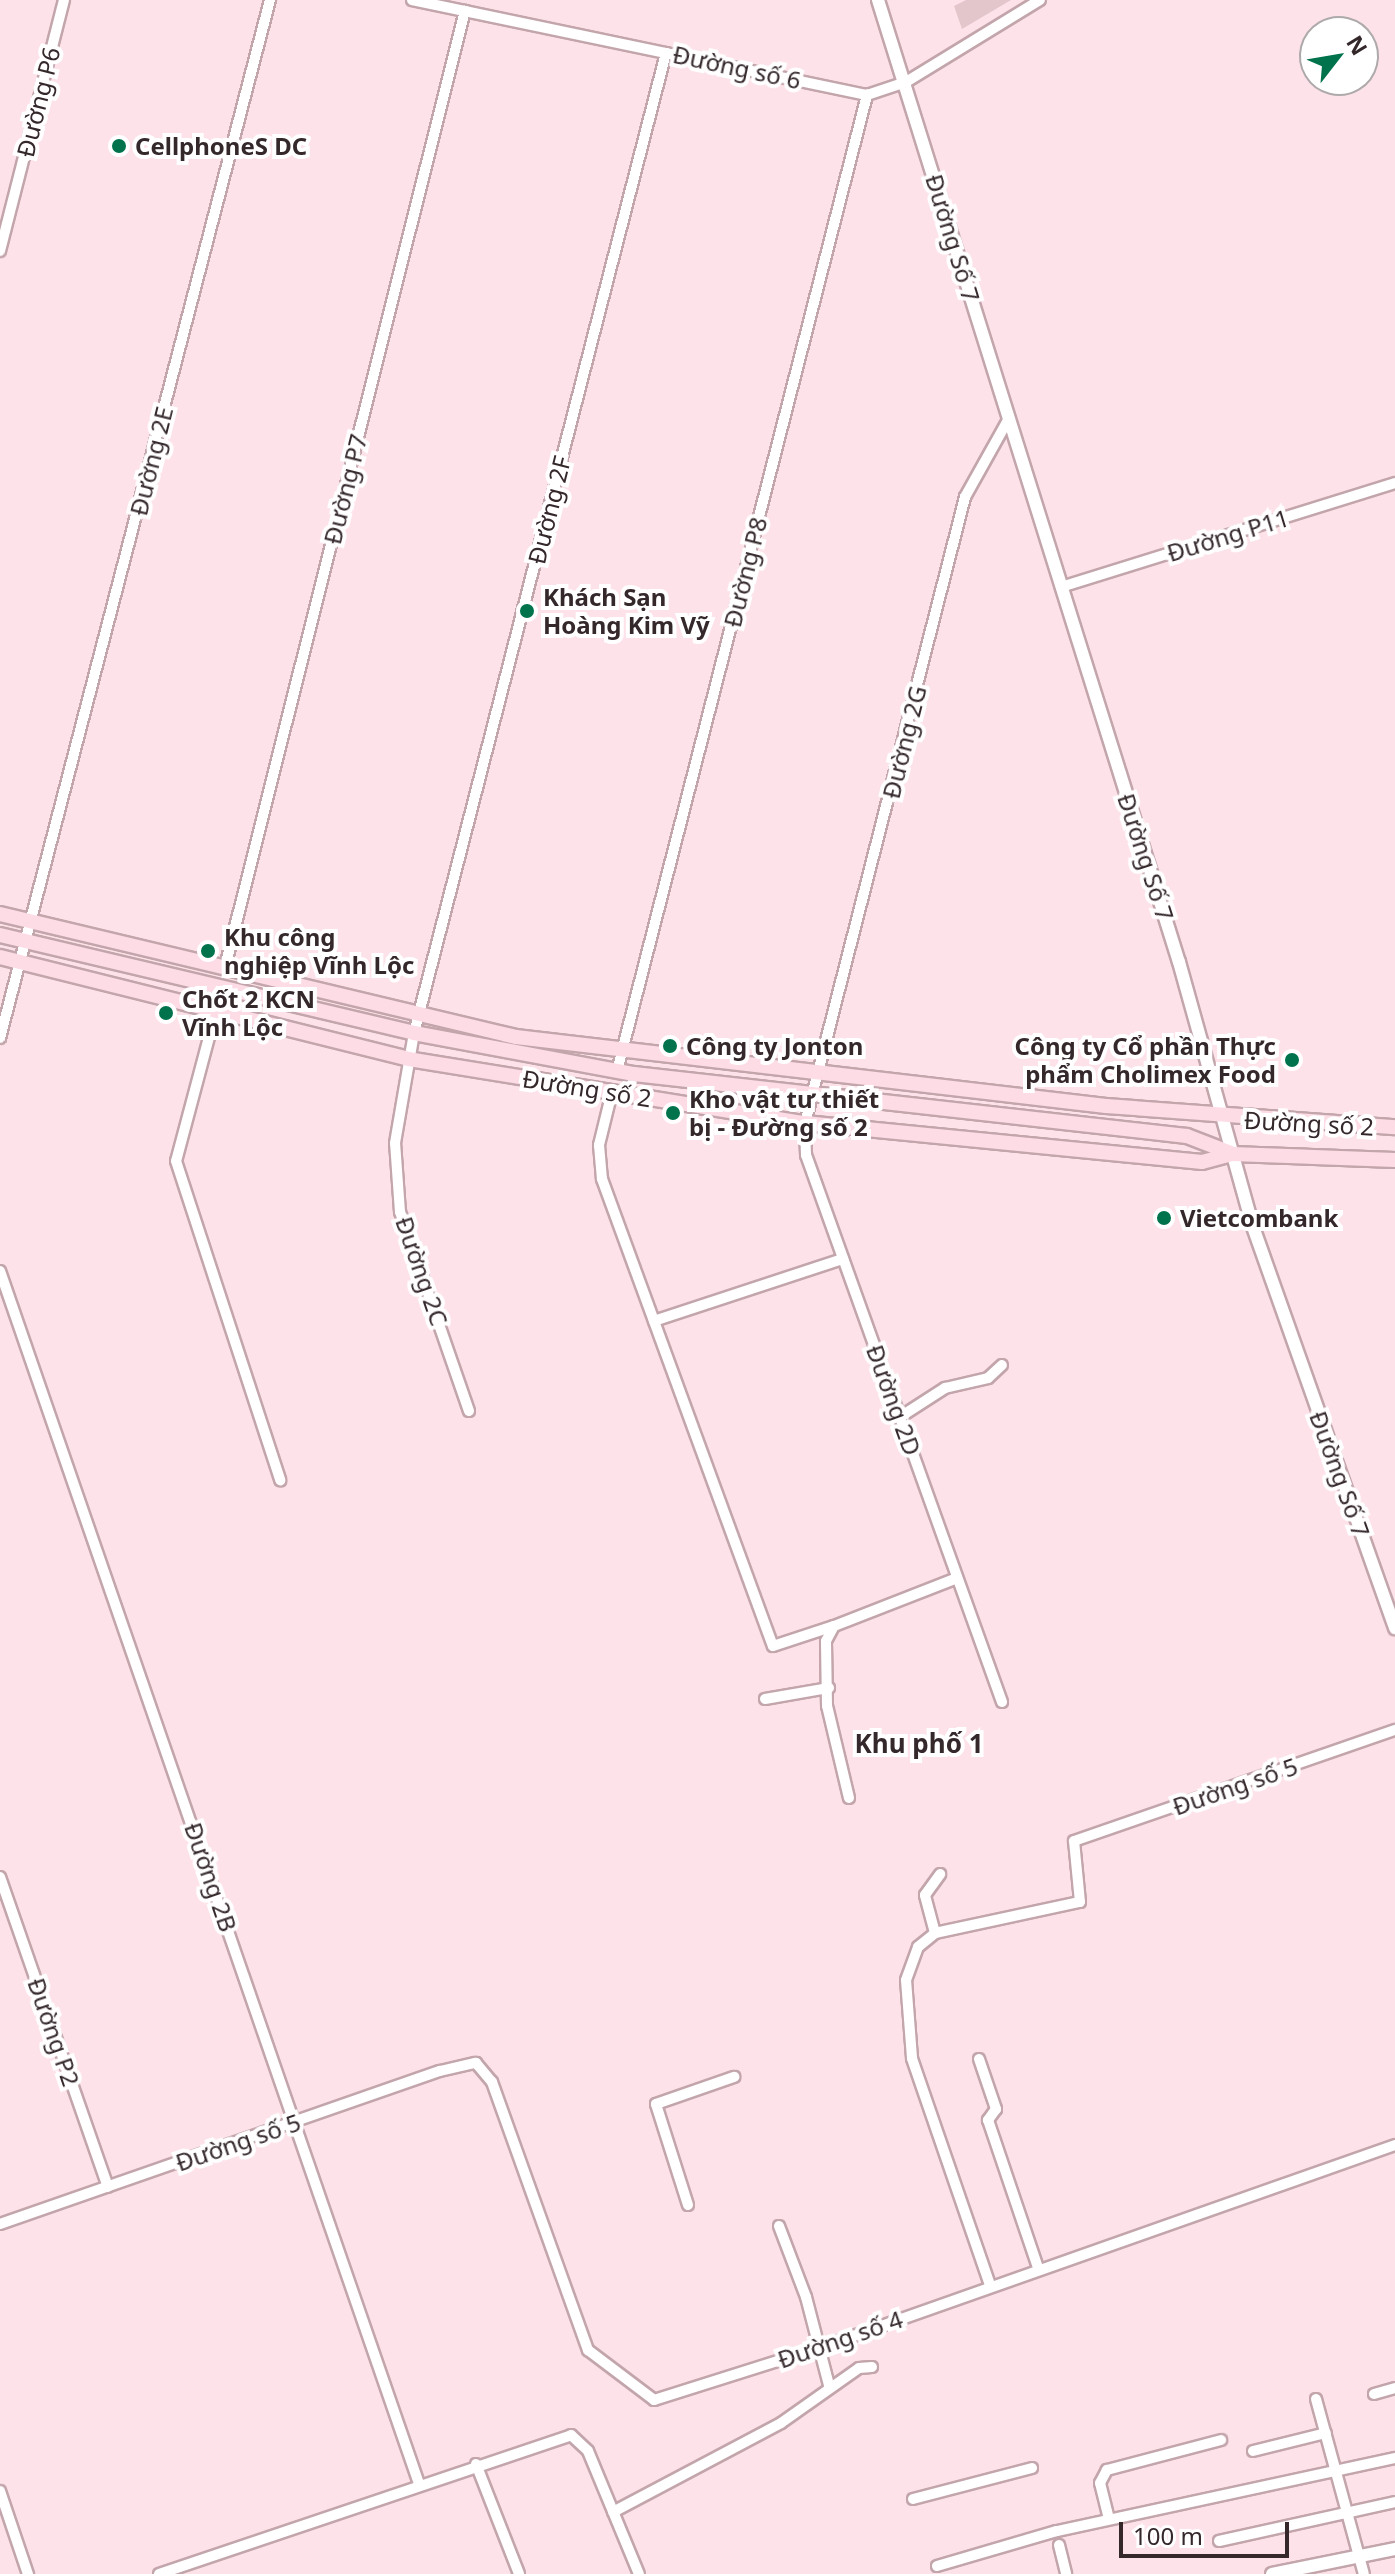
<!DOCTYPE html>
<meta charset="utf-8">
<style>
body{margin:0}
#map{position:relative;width:1395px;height:2574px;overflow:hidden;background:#fde3e9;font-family:"Noto Sans",sans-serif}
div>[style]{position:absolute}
.green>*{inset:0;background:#e3c5cc}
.roads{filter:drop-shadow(2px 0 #c3a5ac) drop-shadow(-2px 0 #c3a5ac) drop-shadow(0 2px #c3a5ac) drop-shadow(0 -2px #c3a5ac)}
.minor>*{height:10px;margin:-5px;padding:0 5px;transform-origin:5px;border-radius:5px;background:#fff}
.tertiary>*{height:12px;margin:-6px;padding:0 6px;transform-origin:6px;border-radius:6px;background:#fff}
.secondary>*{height:14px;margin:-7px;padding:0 7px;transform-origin:7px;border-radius:7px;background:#fddce6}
.dots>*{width:22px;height:22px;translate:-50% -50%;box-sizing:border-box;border:4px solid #fff;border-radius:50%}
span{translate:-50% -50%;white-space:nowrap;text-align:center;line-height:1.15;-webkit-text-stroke:8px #fff;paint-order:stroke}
.street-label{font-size:24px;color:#34282b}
.poi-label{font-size:24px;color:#34282b;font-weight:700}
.left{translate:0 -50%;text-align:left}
.right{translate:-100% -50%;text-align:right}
.neighbourhood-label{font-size:26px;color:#34282b;font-weight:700}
.north{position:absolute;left:1299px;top:16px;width:80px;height:80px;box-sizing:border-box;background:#fff;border:2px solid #aea9aa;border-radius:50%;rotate:59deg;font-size:22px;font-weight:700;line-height:32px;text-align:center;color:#34282b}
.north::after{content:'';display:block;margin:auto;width:28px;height:36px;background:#00724c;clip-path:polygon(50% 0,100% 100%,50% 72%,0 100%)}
.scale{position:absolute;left:1119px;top:2522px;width:170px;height:36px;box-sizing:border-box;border:4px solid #34282b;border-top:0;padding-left:10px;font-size:24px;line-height:28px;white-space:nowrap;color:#34282b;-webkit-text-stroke:6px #fff;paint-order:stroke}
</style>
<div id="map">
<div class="green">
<i style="clip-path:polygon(966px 0,1011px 0,962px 29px,954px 6px)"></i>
</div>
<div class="roads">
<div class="minor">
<i style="left:412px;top:0;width:465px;rotate:11.8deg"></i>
<i style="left:867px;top:95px;width:41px;rotate:-18.4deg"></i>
<i style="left:906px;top:82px;width:157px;rotate:-31.5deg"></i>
<i style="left:0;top:251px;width:259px;rotate:-75.7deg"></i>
<i style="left:1061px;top:587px;width:350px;rotate:-17.3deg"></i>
<i style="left:225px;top:967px;width:986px;rotate:-75.91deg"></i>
<i style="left:216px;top:1011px;width:155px;rotate:104.9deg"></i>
<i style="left:176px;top:1161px;width:336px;rotate:71.9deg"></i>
<i style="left:0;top:1038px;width:1073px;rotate:-75.42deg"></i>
<i style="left:617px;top:1071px;width:1008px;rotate:-75.63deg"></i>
<i style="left:612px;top:1092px;width:55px;rotate:103.8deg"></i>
<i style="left:599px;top:1145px;width:34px;rotate:85deg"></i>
<i style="left:602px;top:1179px;width:497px;rotate:69.9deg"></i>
<i style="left:773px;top:1646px;width:64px;rotate:-18.2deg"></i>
<i style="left:0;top:1271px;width:1283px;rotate:70.94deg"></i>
<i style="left:654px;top:1321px;width:199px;rotate:-18.2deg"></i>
<i style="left:469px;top:1411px;width:211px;rotate:-109.1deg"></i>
<i style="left:400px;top:1212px;width:69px;rotate:-94.1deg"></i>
<i style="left:395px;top:1143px;width:112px;rotate:-80.2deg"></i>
<i style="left:414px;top:1033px;width:1012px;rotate:-75.58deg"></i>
<i style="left:900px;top:1417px;width:54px;rotate:-32.8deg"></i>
<i style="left:945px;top:1388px;width:44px;rotate:-13.1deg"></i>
<i style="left:988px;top:1378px;width:19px;rotate:-43deg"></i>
<i style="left:765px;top:1699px;width:65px;rotate:-9.8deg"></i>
<i style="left:1002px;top:1702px;width:581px;rotate:-109.71deg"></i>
<i style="left:806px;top:1155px;width:32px;rotate:-92deg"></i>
<i style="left:805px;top:1123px;width:646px;rotate:-75.66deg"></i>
<i style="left:965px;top:497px;width:88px;rotate:-60.8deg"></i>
<i style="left:849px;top:1798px;width:95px;rotate:-103.4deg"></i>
<i style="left:827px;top:1706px;width:65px;rotate:-90.9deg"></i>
<i style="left:826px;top:1641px;width:17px;rotate:-62deg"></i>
<i style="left:834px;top:1626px;width:132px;rotate:-21.3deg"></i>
<i style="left:0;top:1877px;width:328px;rotate:70.8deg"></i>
<i style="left:935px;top:1933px;width:39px;rotate:-105deg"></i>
<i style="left:925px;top:1895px;width:26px;rotate:-54deg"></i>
<i style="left:979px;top:2059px;width:53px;rotate:71.2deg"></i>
<i style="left:996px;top:2109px;width:14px;rotate:126deg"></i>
<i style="left:988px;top:2120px;width:156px;rotate:71.3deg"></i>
<i style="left:688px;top:2205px;width:106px;rotate:-107.6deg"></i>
<i style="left:656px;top:2104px;width:83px;rotate:-19.1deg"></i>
<i style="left:0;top:2224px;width:466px;rotate:-19.2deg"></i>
<i style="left:440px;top:2071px;width:37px;rotate:-13deg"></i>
<i style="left:476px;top:2063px;width:25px;rotate:50deg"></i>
<i style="left:492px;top:2082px;width:285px;rotate:70.3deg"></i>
<i style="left:588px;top:2350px;width:83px;rotate:37.1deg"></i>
<i style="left:654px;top:2400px;width:176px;rotate:-17.5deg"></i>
<i style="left:822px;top:2347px;width:608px;rotate:-19.42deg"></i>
<i style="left:779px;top:2226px;width:76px;rotate:69.2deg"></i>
<i style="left:806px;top:2297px;width:91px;rotate:75.4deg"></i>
<i style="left:990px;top:2285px;width:240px;rotate:-109deg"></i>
<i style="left:912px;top:2058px;width:78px;rotate:-94.4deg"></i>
<i style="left:906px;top:1980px;width:35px;rotate:-70deg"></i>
<i style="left:918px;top:1947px;width:22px;rotate:-39deg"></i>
<i style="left:935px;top:1933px;width:148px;rotate:-12.1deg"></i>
<i style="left:1080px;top:1902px;width:61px;rotate:-95.6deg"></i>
<i style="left:1074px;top:1841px;width:340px;rotate:-19.1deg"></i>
<i style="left:1374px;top:2394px;width:22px;rotate:-16deg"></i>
<i style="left:1316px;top:2399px;width:181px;rotate:74.7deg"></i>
<i style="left:1253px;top:2451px;width:75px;rotate:-13.9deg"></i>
<i style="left:476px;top:2464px;width:118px;rotate:68.6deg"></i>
<i style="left:0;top:2491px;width:88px;rotate:71.4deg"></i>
<i style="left:913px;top:2499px;width:123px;rotate:-14.6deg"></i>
<i style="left:613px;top:2512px;width:190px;rotate:-27.9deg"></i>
<i style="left:781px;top:2423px;width:95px;rotate:-35.2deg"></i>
<i style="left:859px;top:2368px;width:13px;rotate:-4deg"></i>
<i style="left:1109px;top:2519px;width:37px;rotate:-104deg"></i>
<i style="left:1100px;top:2483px;width:15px;rotate:-62deg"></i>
<i style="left:1107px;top:2470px;width:118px;rotate:-14.7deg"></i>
<i style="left:1219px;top:2541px;width:180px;rotate:-12.5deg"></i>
<i style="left:1059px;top:2545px;width:30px;rotate:76deg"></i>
<i style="left:937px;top:2566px;width:125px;rotate:-16.3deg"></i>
<i style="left:1057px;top:2531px;width:346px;rotate:-12.2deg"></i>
<i style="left:159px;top:2574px;width:435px;rotate:-18.6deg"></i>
<i style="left:571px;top:2435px;width:23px;rotate:43deg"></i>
<i style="left:588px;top:2451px;width:133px;rotate:67.5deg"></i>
</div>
<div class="tertiary">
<i style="left:878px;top:0;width:1008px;rotate:72.63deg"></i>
<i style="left:1179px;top:962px;width:272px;rotate:74.4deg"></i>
<i style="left:1252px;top:1224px;width:429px;rotate:70.5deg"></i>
<i style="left:1272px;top:2574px;width:126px;rotate:-11.5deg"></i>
</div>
<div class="secondary">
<i style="left:0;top:914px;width:530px;rotate:13.41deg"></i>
<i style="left:516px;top:1037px;width:594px;rotate:6.67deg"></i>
<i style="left:1106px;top:1106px;width:290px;rotate:4.2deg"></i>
<i style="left:0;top:935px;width:425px;rotate:13.3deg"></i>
<i style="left:414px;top:1033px;width:224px;rotate:10.6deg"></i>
<i style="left:634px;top:1074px;width:556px;rotate:6.4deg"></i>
<i style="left:1187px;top:1136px;width:47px;rotate:21.1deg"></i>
<i style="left:0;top:957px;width:421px;rotate:14deg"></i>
<i style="left:408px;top:1059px;width:402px;rotate:9.2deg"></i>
<i style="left:805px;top:1123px;width:399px;rotate:5.6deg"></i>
<i style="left:1202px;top:1162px;width:31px;rotate:-15deg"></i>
<i style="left:1232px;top:1154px;width:163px;rotate:2.1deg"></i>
</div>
</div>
<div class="dots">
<i style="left:119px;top:146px;background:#00724c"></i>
<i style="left:527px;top:611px;background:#00724c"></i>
<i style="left:208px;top:951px;background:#00724c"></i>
<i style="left:166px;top:1013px;background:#00724c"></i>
<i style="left:670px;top:1046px;background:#00724c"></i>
<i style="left:1292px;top:1060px;background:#00724c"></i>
<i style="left:673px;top:1113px;background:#00724c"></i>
<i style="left:1164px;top:1218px;background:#00724c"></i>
</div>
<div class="street-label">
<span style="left:737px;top:67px;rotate:12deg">Đường số 6</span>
<span style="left:38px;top:102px;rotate:-76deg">Đường P6</span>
<span style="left:953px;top:238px;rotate:73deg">Đường Số 7</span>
<span style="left:151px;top:461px;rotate:-76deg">Đường 2E</span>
<span style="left:345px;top:489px;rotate:-76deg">Đường P7</span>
<span style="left:549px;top:510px;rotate:-76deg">Đường 2F</span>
<span style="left:1228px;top:535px;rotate:-17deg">Đường P11</span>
<span style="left:745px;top:572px;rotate:-76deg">Đường P8</span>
<span style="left:904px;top:742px;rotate:-76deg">Đường 2G</span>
<span style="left:1146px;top:857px;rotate:72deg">Đường Số 7</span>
<span style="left:587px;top:1088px;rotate:9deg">Đường số 2</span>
<span style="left:1309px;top:1123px;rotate:3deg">Đường số 2</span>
<span style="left:422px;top:1271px;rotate:71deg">Đường 2C</span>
<span style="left:894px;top:1400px;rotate:70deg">Đường 2D</span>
<span style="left:1340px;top:1474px;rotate:70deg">Đường Số 7</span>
<span style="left:1235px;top:1786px;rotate:-19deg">Đường số 5</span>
<span style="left:211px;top:1877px;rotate:71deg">Đường 2B</span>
<span style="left:54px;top:2032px;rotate:71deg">Đường P2</span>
<span style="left:238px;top:2142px;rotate:-19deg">Đường số 5</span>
<span style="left:840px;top:2339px;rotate:-19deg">Đường số 4</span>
</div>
<div class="poi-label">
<span class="left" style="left:135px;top:146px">CellphoneS DC</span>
<span class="left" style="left:543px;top:611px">Khách Sạn<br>Hoàng Kim Vỹ</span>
<span class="left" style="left:224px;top:951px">Khu công<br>nghiệp Vĩnh Lộc</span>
<span class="left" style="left:182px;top:1013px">Chốt 2 KCN<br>Vĩnh Lộc</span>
<span class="left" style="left:686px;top:1046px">Công ty Jonton</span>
<span class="right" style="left:1276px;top:1060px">Công ty Cổ phần Thực<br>phẩm Cholimex Food</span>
<span class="left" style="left:689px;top:1113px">Kho vật tư thiết<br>bị - Đường số 2</span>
<span class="left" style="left:1180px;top:1218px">Vietcombank</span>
</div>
<div class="neighbourhood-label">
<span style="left:919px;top:1744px">Khu phố 1</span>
</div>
<div class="north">N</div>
<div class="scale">100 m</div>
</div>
